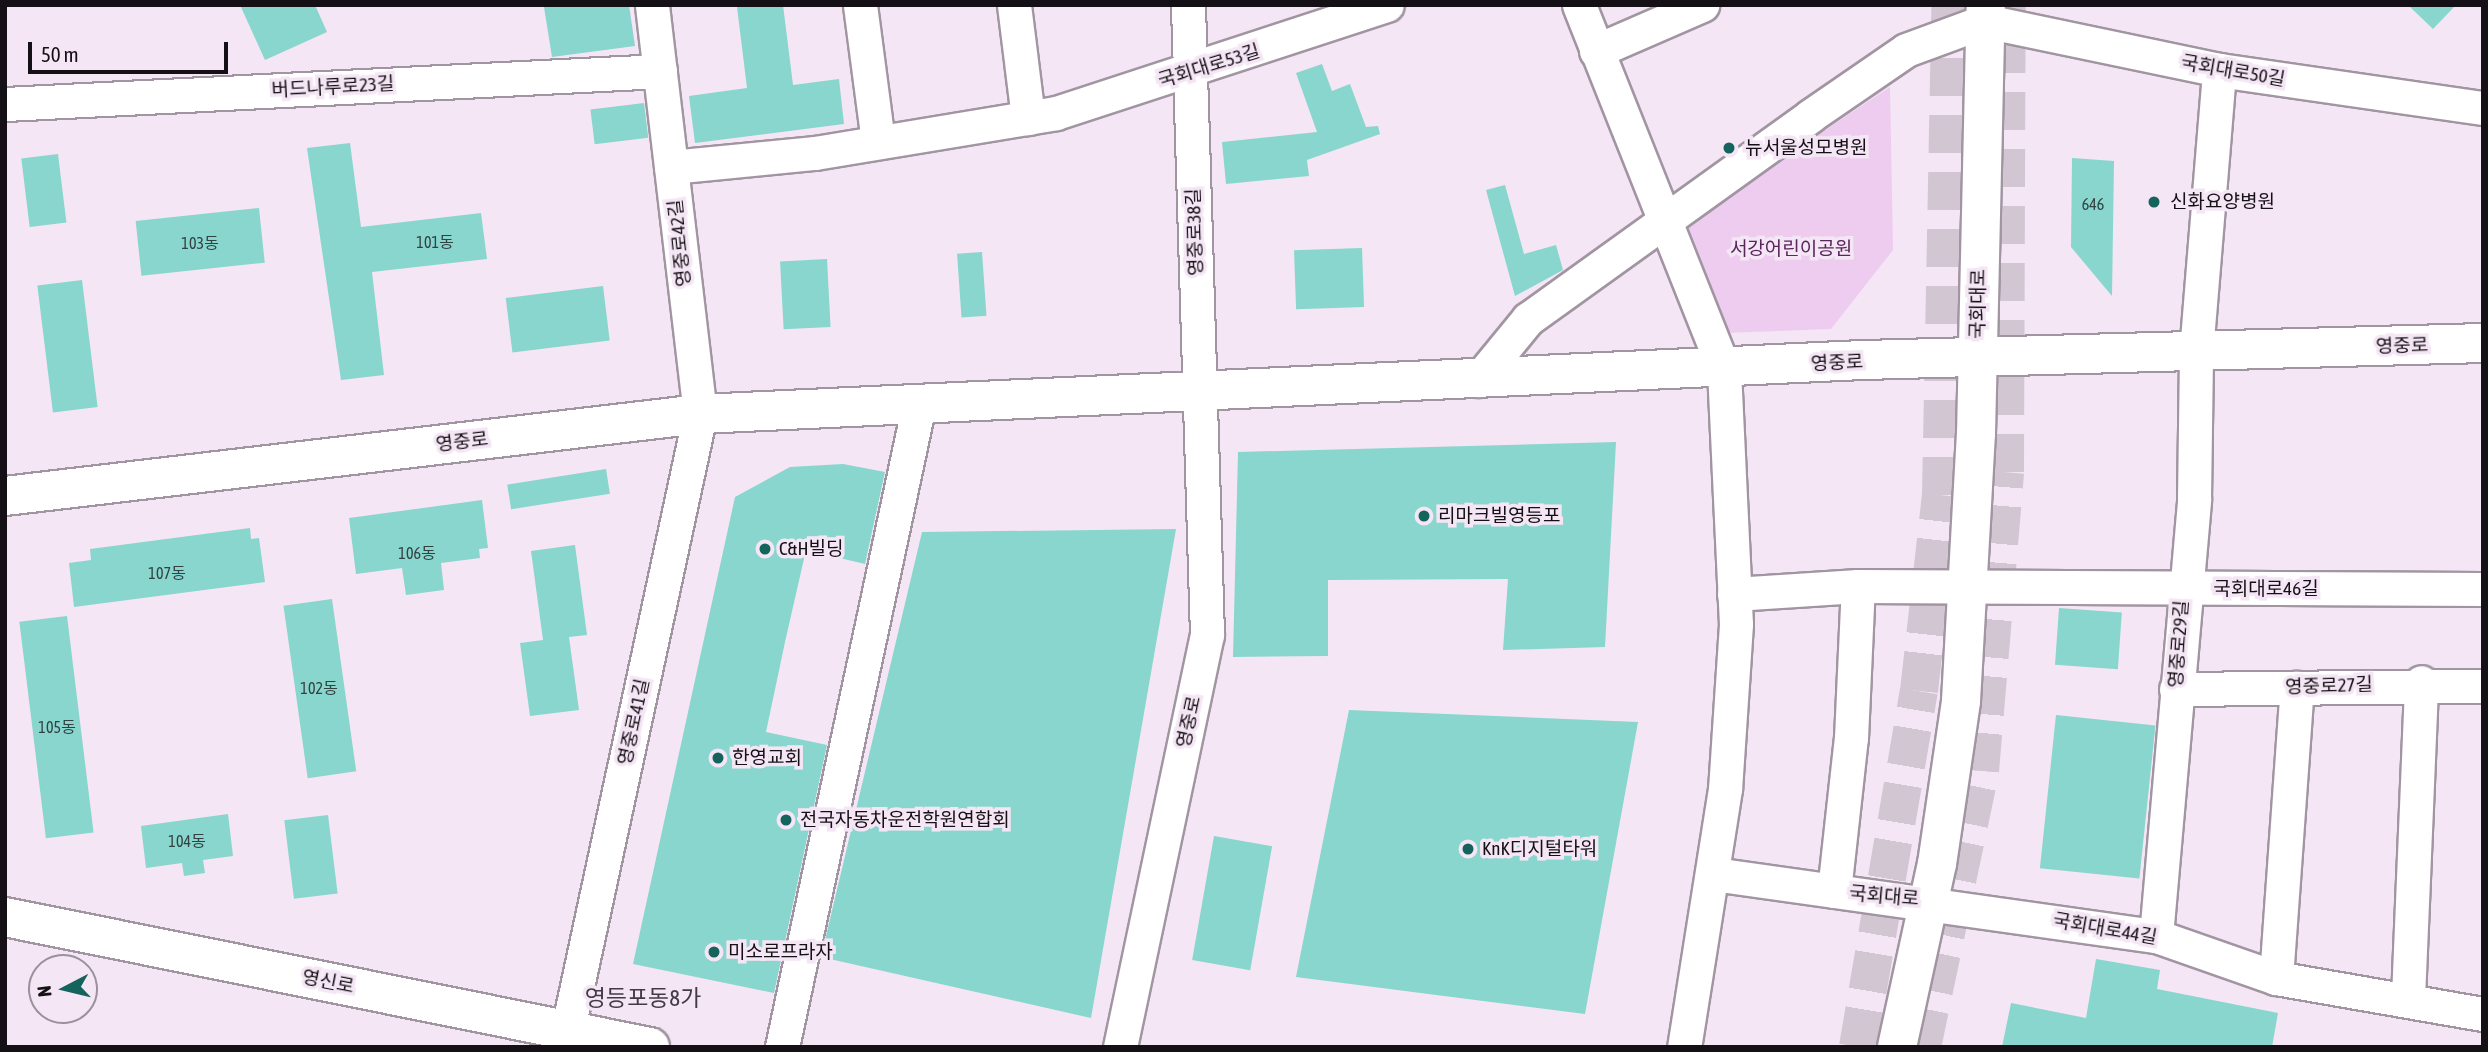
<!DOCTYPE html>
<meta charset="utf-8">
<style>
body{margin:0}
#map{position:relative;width:2488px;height:1052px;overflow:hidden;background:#f4e6f4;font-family:"Asap Condensed","Noto Sans KR",sans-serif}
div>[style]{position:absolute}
.green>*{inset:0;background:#eeccf0}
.building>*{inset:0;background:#88d6ce;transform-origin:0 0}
.highway-tunnel>*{height:38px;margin-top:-19px;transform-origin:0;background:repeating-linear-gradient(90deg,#d3c6d3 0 38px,transparent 0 57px)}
.roads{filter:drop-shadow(2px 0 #a295a2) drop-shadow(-2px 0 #a295a2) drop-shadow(0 2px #a295a2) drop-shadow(0 -2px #a295a2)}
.minor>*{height:33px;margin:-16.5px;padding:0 16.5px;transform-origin:16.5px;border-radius:16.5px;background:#fff}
.major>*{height:38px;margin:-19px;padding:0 19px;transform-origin:19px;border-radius:19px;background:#fff}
.dots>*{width:19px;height:19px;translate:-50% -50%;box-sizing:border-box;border:4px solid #f4e6f4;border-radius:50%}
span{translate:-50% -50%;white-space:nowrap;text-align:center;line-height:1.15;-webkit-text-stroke:7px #f4e6f4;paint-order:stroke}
.number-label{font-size:16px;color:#324243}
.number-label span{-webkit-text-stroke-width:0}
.street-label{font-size:19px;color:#151015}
.poi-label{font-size:19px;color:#151015}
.left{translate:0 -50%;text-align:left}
.park-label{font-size:19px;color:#59255c}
.quarter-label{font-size:23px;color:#443a45}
.frame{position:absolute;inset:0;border:7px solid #151015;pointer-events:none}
.north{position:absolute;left:28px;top:954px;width:70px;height:70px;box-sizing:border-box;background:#f4e6f4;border:2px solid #9b909b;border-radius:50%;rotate:263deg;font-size:19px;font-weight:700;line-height:28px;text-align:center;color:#151015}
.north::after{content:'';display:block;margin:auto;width:24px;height:32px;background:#15635d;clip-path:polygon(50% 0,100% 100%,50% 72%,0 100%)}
.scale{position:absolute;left:28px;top:42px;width:200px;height:32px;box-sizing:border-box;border:4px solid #151015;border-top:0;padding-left:9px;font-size:21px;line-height:24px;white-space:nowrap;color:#151015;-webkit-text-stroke:5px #f4e6f4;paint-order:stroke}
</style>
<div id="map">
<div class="green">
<i style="clip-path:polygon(1890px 87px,1893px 250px,1831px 329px,1723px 333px,1682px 224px)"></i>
</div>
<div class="building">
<i style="clip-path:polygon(240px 5px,315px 5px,327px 32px,265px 60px)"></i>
<i style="clip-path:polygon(629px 5px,635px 46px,552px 57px,544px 7px)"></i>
<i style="clip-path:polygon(783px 5px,793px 85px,839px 79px,844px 124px,695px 143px,689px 96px,747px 88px,737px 7px)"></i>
<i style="clip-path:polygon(2408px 5px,2456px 5px,2433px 29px)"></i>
<i style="clip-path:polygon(1322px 64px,1332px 91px,1350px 84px,1366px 127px,1378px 126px,1380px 134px,1307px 160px,1309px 176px,1226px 184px,1222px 142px,1317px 132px,1296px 73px)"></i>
<i style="left:644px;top:103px;width:35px;height:54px;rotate:83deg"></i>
<i style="clip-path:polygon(350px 143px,361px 227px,481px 213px,487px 259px,372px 272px,384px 375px,341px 380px,307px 148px)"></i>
<i style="left:58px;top:154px;width:69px;height:37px;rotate:83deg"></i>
<i style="clip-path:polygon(2072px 158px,2114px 161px,2112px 296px,2071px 247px)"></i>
<i style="clip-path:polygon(1505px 185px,1524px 254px,1556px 245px,1563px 270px,1515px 296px,1486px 190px)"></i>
<i style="left:259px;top:208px;width:55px;height:124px;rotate:84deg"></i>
<i style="left:1362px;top:248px;width:59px;height:68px;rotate:88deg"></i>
<i style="left:982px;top:252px;width:64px;height:25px;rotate:86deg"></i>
<i style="left:827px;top:259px;width:68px;height:47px;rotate:87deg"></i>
<i style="left:82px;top:280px;width:128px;height:45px;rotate:83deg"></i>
<i style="left:603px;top:286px;width:55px;height:98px;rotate:83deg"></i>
<i style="clip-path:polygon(1616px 442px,1605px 647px,1503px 650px,1508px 579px,1328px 580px,1328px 656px,1233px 657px,1238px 452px)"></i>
<i style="clip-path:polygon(843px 464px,885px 472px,865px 564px,806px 550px,785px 642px,766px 732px,827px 745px,774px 993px,633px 964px,735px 497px,790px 467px)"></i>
<i style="left:606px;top:469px;width:25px;height:100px;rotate:81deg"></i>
<i style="clip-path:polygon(482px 500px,488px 548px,479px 549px,480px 558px,441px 563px,444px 590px,406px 595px,402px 568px,356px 574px,349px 518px)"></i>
<i style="clip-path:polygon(250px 528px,251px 539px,259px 538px,265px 582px,74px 607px,69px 563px,91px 560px,90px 549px)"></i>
<i style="clip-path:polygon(1176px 529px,1091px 1018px,821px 957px,922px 532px)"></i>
<i style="clip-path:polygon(575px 545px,587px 635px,569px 637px,579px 710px,530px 716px,520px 643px,543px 640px,531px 551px)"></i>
<i style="left:332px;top:599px;width:174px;height:49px;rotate:82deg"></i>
<i style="left:2059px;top:608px;width:63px;height:57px;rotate:4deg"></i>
<i style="left:67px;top:616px;width:218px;height:48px;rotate:83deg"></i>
<i style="clip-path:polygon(1349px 710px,1638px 722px,1585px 1014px,1296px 977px)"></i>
<i style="left:2056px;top:715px;width:100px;height:154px;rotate:6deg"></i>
<i style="clip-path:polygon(228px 814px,233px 856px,203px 860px,205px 873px,184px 876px,182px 863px,146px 868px,141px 826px)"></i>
<i style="left:328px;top:815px;width:79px;height:44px;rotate:83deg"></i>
<i style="left:1214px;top:836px;width:59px;height:126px;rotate:10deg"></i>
<i style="clip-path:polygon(2096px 959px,2160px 970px,2157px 989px,2278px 1013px,2272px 1047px,2002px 1047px,2011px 1003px,2086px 1018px)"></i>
</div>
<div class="highway-tunnel">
<i style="left:1858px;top:1047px;width:361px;rotate:-80.3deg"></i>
<i style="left:1919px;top:691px;width:197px;rotate:-83.6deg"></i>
<i style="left:1941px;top:495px;width:490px;rotate:-88.9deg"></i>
<i style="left:1922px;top:1047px;width:282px;rotate:-78.1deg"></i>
<i style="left:1980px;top:771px;width:300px;rotate:-85.2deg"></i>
<i style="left:2005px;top:472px;width:467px;rotate:-89.8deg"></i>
</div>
<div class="roads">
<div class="minor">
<i style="left:860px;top:5px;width:138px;rotate:82.5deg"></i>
<i style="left:1014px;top:5px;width:114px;rotate:82.9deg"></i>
<i style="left:1579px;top:5px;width:393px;rotate:68.3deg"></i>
<i style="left:1724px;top:370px;width:254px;rotate:87.3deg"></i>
<i style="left:1736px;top:624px;width:165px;rotate:93.8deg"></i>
<i style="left:1725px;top:789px;width:261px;rotate:99deg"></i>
<i style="left:1596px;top:51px;width:116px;rotate:-23.5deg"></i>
<i style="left:5px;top:104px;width:656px;rotate:-2.88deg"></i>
<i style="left:671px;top:167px;width:145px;rotate:-5.6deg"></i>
<i style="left:815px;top:153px;width:244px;rotate:-9.4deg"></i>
<i style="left:1056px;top:113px;width:348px;rotate:-18.1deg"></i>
<i style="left:1478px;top:380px;width:79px;rotate:-50.7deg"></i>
<i style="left:1528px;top:319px;width:347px;rotate:-35.7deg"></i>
<i style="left:1810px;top:116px;width:116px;rotate:-34.5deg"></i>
<i style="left:1906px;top:50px;width:84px;rotate:-20.2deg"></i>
<i style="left:1985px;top:21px;width:239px;rotate:11.8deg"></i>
<i style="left:2219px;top:70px;width:267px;rotate:8.2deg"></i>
<i style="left:1734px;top:594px;width:124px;rotate:-3.7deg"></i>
<i style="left:1858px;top:586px;width:625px;rotate:0.28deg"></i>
<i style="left:2176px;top:689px;width:307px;rotate:-0.6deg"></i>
<i style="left:1713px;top:874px;width:447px;rotate:8deg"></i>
<i style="left:2156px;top:936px;width:127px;rotate:19.3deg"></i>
<i style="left:2276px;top:978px;width:210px;rotate:9.9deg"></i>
<i style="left:1834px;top:891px;width:154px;rotate:-83.7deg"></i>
<i style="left:1851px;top:738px;width:152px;rotate:-87.4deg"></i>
<i style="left:2156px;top:936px;width:439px;rotate:-85deg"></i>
<i style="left:2194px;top:499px;width:147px;rotate:-89.2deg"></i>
<i style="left:2196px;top:352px;width:283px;rotate:-85.3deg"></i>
<i style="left:2276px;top:978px;width:291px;rotate:-85.9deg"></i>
<i style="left:2408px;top:998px;width:316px;rotate:-87.6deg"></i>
<i style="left:564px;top:1047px;width:647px;rotate:-77.87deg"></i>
<i style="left:700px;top:414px;width:412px;rotate:-96.7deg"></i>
<i style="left:782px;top:1047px;width:657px;rotate:-77.97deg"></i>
<i style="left:1120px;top:1047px;width:421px;rotate:-78.1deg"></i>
<i style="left:1207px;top:635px;width:630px;rotate:-91.73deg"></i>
</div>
<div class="major">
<i style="left:5px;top:496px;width:700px;rotate:-6.73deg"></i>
<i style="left:700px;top:414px;width:1165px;rotate:-2.66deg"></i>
<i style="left:1864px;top:360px;width:619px;rotate:-1.57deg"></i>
<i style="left:5px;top:917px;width:658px;rotate:11.4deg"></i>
<i style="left:1897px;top:1047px;width:187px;rotate:-77.7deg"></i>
<i style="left:1937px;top:864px;width:165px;rotate:-81.6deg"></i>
<i style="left:1961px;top:701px;width:267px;rotate:-86.8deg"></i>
<i style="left:1976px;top:434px;width:429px;rotate:-88.7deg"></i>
</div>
</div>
<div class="dots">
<i style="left:1729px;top:148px;background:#15635d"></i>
<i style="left:2154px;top:202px;background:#15635d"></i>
<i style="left:1424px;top:516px;background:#15635d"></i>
<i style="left:765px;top:549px;background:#15635d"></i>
<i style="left:718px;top:758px;background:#15635d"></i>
<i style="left:786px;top:820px;background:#15635d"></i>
<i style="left:1468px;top:849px;background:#15635d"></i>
<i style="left:714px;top:952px;background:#15635d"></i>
</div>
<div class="number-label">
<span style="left:2093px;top:204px">646</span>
<span style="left:435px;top:242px">101동</span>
<span style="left:200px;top:243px">103동</span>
<span style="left:417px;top:553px">106동</span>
<span style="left:167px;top:573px">107동</span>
<span style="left:319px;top:688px">102동</span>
<span style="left:57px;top:727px">105동</span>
<span style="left:187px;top:841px">104동</span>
</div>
<div class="street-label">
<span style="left:1209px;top:66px;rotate:-17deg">국회대로53길</span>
<span style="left:2233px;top:71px;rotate:10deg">국회대로50길</span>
<span style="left:333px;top:87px;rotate:-3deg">버드나루로23길</span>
<span style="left:1195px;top:232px;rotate:-92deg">영중로38길</span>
<span style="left:680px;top:243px;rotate:-96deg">영중로42길</span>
<span style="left:1978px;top:304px;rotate:-89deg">국회대로</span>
<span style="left:2402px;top:346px;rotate:-2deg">영중로</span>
<span style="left:1837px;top:363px;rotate:-3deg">영중로</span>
<span style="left:462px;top:442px;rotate:-7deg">영중로</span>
<span style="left:2266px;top:589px">국회대로46길</span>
<span style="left:2179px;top:644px;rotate:-86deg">영중로29길</span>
<span style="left:2329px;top:686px;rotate:-2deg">영중로27길</span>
<span style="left:634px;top:722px;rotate:-78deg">영중로41길</span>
<span style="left:1189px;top:722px;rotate:-78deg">영중로</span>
<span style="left:1884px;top:896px;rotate:5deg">국회대로</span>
<span style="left:2105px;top:929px;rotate:10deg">국회대로44길</span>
<span style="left:328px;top:982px;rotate:11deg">영신로</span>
</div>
<div class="poi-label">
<span class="left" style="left:1745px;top:148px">뉴서울성모병원</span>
<span class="left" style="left:2170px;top:202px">신화요양병원</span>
<span class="left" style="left:1438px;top:516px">리마크빌영등포</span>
<span class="left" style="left:779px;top:549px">C&amp;H빌딩</span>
<span class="left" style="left:732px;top:758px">한영교회</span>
<span class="left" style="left:800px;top:820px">전국자동차운전학원연합회</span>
<span class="left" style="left:1482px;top:849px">KnK디지털타워</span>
<span class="left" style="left:728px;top:952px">미소로프라자</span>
</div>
<div class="park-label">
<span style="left:1791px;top:249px">서강어린이공원</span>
</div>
<div class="quarter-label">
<span style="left:643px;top:998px">영등포동8가</span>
</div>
<div class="frame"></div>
<div class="north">N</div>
<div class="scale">50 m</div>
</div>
